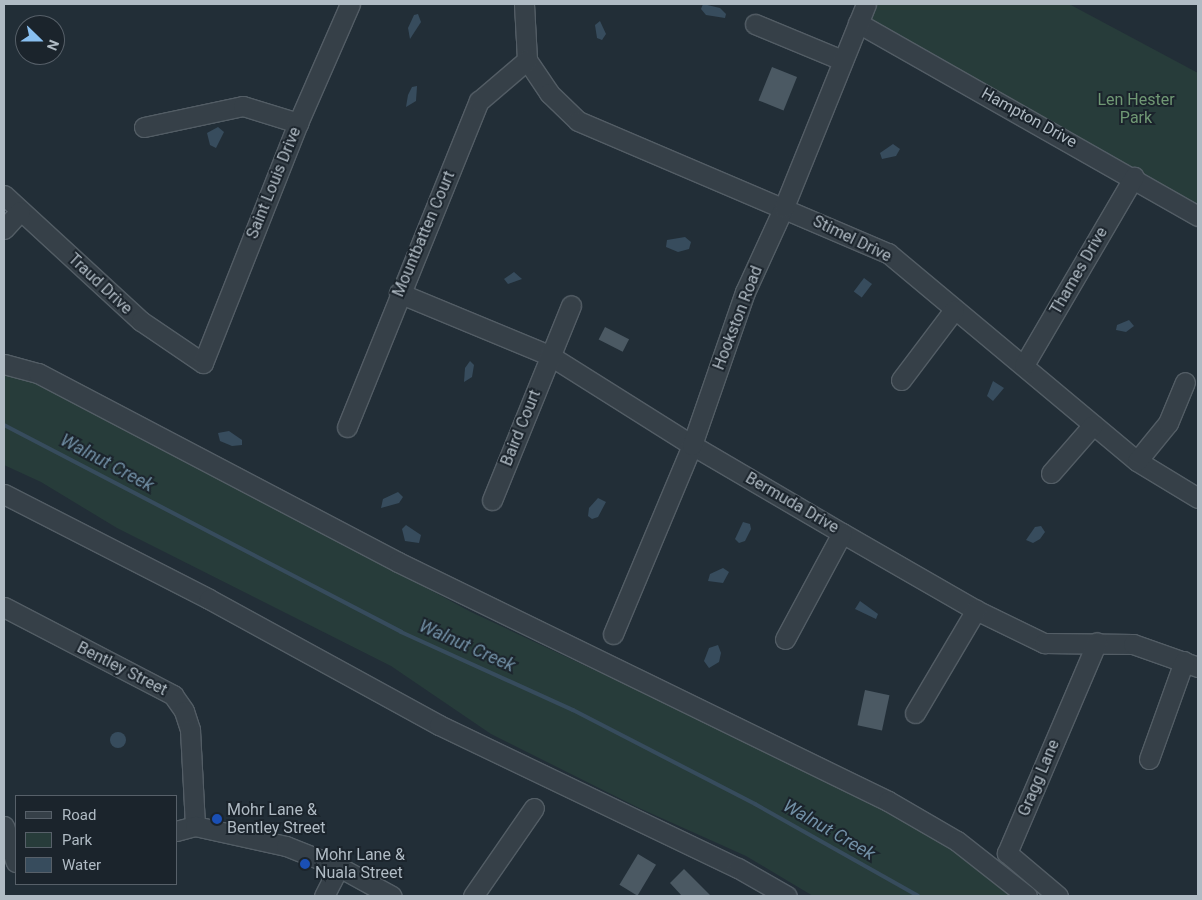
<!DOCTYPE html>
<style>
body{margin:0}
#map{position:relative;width:1202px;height:900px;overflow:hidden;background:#222e37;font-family:Roboto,sans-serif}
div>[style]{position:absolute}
.green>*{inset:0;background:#273c3a}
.water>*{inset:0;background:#374c5d;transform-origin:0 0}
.round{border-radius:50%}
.stream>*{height:4px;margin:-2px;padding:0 2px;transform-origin:2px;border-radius:2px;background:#374c5d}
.building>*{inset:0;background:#4b5963;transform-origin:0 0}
.roads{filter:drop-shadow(1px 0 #535d65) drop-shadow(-1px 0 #535d65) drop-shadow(0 1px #535d65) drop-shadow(0 -1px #535d65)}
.minor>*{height:19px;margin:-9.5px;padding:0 9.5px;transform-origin:9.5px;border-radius:9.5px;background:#364048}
.dots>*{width:14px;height:14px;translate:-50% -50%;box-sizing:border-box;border:2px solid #1b242c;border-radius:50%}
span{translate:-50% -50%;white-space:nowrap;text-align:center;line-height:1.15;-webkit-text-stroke:4px #1b242c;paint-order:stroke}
.park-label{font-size:16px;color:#709874}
.street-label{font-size:16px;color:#b0bbc4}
.poi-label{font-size:16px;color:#b0bbc4}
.left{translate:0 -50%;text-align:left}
.water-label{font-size:18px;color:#7290a6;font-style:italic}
.frame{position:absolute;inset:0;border:5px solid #b0bbc4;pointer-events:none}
.legend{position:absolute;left:15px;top:795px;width:162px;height:90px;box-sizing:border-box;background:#1b242c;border:1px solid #576069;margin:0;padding:6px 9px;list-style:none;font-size:15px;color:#b0bbc4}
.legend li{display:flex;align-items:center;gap:10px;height:25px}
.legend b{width:25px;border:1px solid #576069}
.north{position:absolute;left:15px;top:15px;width:50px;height:50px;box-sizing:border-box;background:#1b242c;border:1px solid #576069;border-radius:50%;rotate:112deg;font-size:14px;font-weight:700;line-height:20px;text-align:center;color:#b0bbc4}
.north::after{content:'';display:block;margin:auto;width:18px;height:22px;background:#89bff0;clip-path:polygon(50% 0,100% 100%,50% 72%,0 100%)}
</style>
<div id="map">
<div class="green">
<i style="clip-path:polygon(866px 4px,1069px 4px,1198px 73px,1198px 216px,858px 23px)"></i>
<i style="clip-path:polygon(4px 370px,40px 379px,471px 612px,899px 813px,960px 851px,1011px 896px,813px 896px,746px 856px,639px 808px,491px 734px,391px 666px,117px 528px,41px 482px,4px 465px)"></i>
</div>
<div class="water">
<i style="clip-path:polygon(703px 4px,720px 8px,726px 14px,725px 18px,706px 15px,701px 9px)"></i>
<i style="clip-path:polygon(418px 14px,421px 22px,410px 39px,408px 28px,414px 15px)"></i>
<i style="clip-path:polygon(600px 21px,606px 34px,602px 40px,597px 38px,595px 25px)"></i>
<i style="clip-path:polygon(417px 86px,416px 101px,406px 107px,408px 95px,412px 87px)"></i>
<i style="clip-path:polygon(218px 127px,224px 132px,216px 148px,210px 145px,207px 133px)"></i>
<i style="clip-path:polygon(893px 144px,900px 149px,896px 156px,882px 159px,880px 153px)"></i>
<i style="clip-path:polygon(685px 237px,691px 242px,689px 249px,678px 252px,666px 247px,667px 240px)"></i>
<i style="clip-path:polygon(514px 272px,522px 279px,508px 284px,504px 279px)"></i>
<i style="left:864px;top:278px;width:10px;height:17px;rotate:37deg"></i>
<i style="clip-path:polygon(1129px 320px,1134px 326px,1126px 332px,1116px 330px,1117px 325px)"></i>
<i style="clip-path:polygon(470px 361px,474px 365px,472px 377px,464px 382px,465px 368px)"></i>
<i style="clip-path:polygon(993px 381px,1004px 388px,993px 401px,987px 396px)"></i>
<i style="clip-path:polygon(229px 431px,242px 440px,242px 445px,232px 446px,220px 441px,218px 433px)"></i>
<i style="clip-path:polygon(398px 492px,403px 497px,399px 503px,381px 508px,383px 499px)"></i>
<i style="clip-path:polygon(598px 498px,606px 502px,598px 517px,592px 519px,588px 516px,589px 508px)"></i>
<i style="clip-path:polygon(743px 522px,750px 524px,751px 529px,745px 541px,739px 543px,735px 539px)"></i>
<i style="clip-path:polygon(406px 525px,421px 535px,419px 543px,405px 541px,402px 529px)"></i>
<i style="clip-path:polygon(1041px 526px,1045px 532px,1040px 539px,1033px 543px,1026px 540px,1035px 527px)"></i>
<i style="clip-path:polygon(723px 568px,729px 572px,723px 583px,708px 581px,710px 574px)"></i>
<i style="clip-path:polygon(860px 601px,878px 614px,876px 619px,855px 609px)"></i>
<i style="clip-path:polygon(718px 645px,721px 653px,719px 662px,709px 668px,704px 661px,709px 648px)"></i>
<i class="round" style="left:110px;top:732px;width:16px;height:16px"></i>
</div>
<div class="stream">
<i style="left:4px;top:425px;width:448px;rotate:27.5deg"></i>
<i style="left:401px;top:632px;width:189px;rotate:24.4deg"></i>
<i style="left:573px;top:710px;width:205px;rotate:27.3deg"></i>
<i style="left:755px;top:804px;width:187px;rotate:29.4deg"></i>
</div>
<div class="building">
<i style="left:772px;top:67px;width:27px;height:36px;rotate:22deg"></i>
<i style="left:605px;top:327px;width:27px;height:14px;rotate:27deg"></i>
<i style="left:865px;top:690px;width:25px;height:36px;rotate:12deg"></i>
<i style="left:638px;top:854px;width:21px;height:36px;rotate:31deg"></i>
<i style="clip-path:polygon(684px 869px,711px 896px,682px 896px,670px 883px)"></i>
</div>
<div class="roads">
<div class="minor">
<i style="left:524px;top:4px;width:56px;rotate:86.9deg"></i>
<i style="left:527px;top:60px;width:40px;rotate:56deg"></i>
<i style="left:549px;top:93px;width:40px;rotate:44deg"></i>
<i style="left:578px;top:121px;width:337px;rotate:23.1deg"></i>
<i style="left:888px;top:253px;width:324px;rotate:39.9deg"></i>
<i style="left:1137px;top:461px;width:71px;rotate:31.2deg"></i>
<i style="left:858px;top:23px;width:391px;rotate:29.6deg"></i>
<i style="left:755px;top:24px;width:94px;rotate:22.5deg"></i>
<i style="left:144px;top:127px;width:101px;rotate:-12deg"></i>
<i style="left:243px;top:106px;width:58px;rotate:17.2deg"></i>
<i style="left:4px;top:195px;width:186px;rotate:42.6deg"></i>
<i style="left:141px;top:321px;width:75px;rotate:34.1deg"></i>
<i style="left:203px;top:363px;width:258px;rotate:-68.4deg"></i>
<i style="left:298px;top:123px;width:130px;rotate:-66.4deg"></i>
<i style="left:4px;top:229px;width:24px;rotate:-48deg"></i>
<i style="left:399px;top:293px;width:162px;rotate:22.5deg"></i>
<i style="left:549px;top:355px;width:169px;rotate:32.2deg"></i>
<i style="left:692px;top:445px;width:174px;rotate:30.4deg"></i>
<i style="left:842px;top:533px;width:155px;rotate:29.9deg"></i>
<i style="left:976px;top:610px;width:76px;rotate:25.9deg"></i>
<i style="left:1044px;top:643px;width:89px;rotate:0.6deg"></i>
<i style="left:1133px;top:644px;width:69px;rotate:19.5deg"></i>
<i style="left:4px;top:364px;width:35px;rotate:15deg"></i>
<i style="left:38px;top:373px;width:407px;rotate:27.7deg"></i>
<i style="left:398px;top:562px;width:545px;rotate:26deg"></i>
<i style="left:888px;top:801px;width:80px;rotate:30.1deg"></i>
<i style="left:957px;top:841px;width:89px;rotate:38.2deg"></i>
<i style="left:1024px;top:365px;width:218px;rotate:-59.7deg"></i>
<i style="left:901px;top:380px;width:88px;rotate:-52.9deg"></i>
<i style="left:347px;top:427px;width:352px;rotate:-68deg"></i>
<i style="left:479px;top:101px;width:63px;rotate:-40.5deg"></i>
<i style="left:1137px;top:461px;width:49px;rotate:-50.8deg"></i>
<i style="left:1168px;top:423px;width:44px;rotate:-67.5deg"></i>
<i style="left:1051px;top:473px;width:64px;rotate:-48.8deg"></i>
<i style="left:4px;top:494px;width:230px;rotate:27.1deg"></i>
<i style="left:209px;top:599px;width:262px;rotate:28.7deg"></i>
<i style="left:439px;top:725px;width:331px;rotate:25.6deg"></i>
<i style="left:738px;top:868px;width:56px;rotate:29.7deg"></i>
<i style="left:492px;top:500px;width:210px;rotate:-67.9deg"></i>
<i style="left:4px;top:607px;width:191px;rotate:27.5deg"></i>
<i style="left:173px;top:695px;width:19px;rotate:55deg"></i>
<i style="left:184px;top:711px;width:20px;rotate:72deg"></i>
<i style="left:190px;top:730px;width:96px;rotate:87deg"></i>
<i style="left:613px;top:634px;width:205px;rotate:-67.3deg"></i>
<i style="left:692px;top:445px;width:162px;rotate:-70.9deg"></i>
<i style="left:745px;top:292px;width:94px;rotate:-65.4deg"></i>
<i style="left:784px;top:207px;width:219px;rotate:-68deg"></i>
<i style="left:785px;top:639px;width:120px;rotate:-61.7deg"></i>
<i style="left:915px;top:713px;width:120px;rotate:-59.4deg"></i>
<i style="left:1149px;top:759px;width:104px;rotate:-70.3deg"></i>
<i style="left:4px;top:826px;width:38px;rotate:72deg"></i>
<i style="left:176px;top:831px;width:20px;rotate:-15deg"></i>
<i style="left:195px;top:826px;width:93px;rotate:12.4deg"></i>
<i style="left:286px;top:846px;width:57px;rotate:21.6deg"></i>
<i style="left:339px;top:867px;width:60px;rotate:28.7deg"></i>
<i style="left:324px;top:896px;width:33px;rotate:-63deg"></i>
<i style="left:473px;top:896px;width:107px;rotate:-55.3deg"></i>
<i style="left:1058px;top:896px;width:67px;rotate:-139.9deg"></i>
<i style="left:1007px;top:853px;width:229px;rotate:-66.9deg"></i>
</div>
</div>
<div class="dots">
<i style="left:217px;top:819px;background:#1a4fb4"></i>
<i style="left:305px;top:864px;background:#1a4fb4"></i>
</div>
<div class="park-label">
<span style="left:1136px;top:109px">Len Hester<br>Park</span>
</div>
<div class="street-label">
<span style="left:1029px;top:118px;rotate:29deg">Hampton Drive</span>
<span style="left:274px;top:183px;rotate:-68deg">Saint Louis Drive</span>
<span style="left:424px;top:234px;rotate:-67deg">Mountbatten Court</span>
<span style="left:852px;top:239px;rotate:26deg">Stimel Drive</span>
<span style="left:1079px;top:271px;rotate:-60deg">Thames Drive</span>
<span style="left:100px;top:284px;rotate:43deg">Traud Drive</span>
<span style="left:738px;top:318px;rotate:-69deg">Hookston Road</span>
<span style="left:521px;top:428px;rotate:-68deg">Baird Court</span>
<span style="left:792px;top:503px;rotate:30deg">Bermuda Drive</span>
<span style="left:122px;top:669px;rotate:27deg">Bentley Street</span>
<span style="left:1039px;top:778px;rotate:-67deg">Gragg Lane</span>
</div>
<div class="poi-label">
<span class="left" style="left:227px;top:819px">Mohr Lane &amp;<br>Bentley Street</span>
<span class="left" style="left:315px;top:864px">Mohr Lane &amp;<br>Nuala Street</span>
</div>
<div class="water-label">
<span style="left:107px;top:463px;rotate:28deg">Walnut Creek</span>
<span style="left:467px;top:646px;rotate:24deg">Walnut Creek</span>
<span style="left:829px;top:830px;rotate:30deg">Walnut Creek</span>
</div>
<div class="frame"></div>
<ul class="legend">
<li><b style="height:6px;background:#364048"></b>Road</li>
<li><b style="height:14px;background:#273c3a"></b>Park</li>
<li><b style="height:14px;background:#374c5d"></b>Water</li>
</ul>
<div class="north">N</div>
</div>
